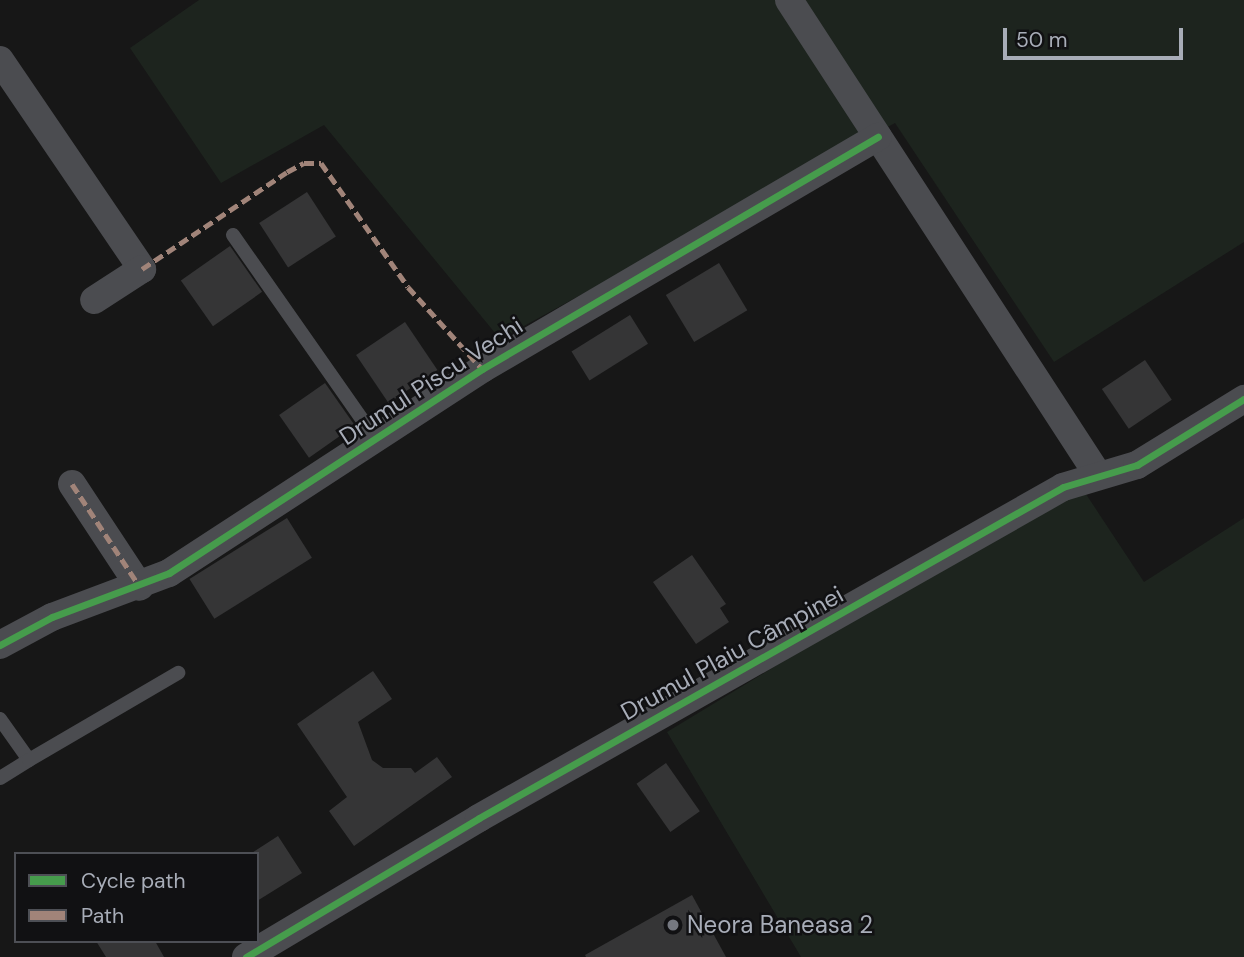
<!DOCTYPE html>
<meta charset="utf-8">
<style>
body{margin:0}
#map{position:relative;width:1244px;height:957px;overflow:hidden;background:#171717;font-family:"DM Sans",sans-serif}
div>[style]{position:absolute}
.green>*{inset:0;background:#1d241e}
.building>*{inset:0;background:#353536;transform-origin:0 0}
.service>*{height:14px;margin:-7px;padding:0 7px;transform-origin:7px;border-radius:7px;background:#4b4c50}
.minor>*{height:28px;margin:-14px;padding:0 14px;transform-origin:14px;border-radius:14px;background:#4b4c50}
.quiet>*{height:5px;margin-top:-2.5px;transform-origin:0;background:repeating-linear-gradient(90deg,#a18479 0 10px,transparent 0 15px)}
.cycleway>*{height:7px;margin:-3.5px;padding:0 3.5px;transform-origin:3.5px;border-radius:3.5px;background:#469c4c}
.dots>*{width:19px;height:19px;translate:-50% -50%;box-sizing:border-box;border:4px solid #111113;border-radius:50%}
span{translate:-50% -50%;white-space:nowrap;text-align:center;line-height:1.15;-webkit-text-stroke:5px #111113;paint-order:stroke}
.street-label{font-size:24px;color:#a8adb8}
.poi-label{font-size:24px;color:#a8adb8}
.left{translate:0 -50%;text-align:left}
.legend{position:absolute;left:14px;top:852px;width:245px;height:91px;box-sizing:border-box;background:#111113;border:2px solid #4d4f55;margin:0;padding:9px 12px;list-style:none;font-size:21px;color:#a8adb8}
.legend li{display:flex;align-items:center;gap:14px;height:35px}
.legend b{width:35px;border:2px solid #4d4f55}
.scale{position:absolute;left:1003px;top:28px;width:180px;height:32px;box-sizing:border-box;border:4px solid #a8adb8;border-top:0;padding-left:9px;font-size:21px;line-height:24px;white-space:nowrap;color:#a8adb8;-webkit-text-stroke:5px #111113;paint-order:stroke}
</style>
<div id="map">
<div class="green">
<i style="clip-path:polygon(199px 0,1244px 0,1244px 242px,1054px 362px,895px 123px,500px 339px,324px 125px,221px 183px,130px 48px)"></i>
<i style="clip-path:polygon(1078px 482px,1144px 582px,1244px 518px,1244px 957px,801px 957px,667px 732px)"></i>
</div>
<div class="building">
<i style="left:307px;top:192px;width:53px;height:57px;rotate:57deg"></i>
<i style="left:230px;top:246px;width:56px;height:60px;rotate:55deg"></i>
<i style="left:719px;top:263px;width:55px;height:62px;rotate:59deg"></i>
<i style="left:630px;top:315px;width:34px;height:69px;rotate:58deg"></i>
<i style="left:405px;top:322px;width:58px;height:59px;rotate:56deg"></i>
<i style="left:1145px;top:360px;width:48px;height:52px;rotate:56deg"></i>
<i style="left:325px;top:383px;width:52px;height:56px;rotate:55deg"></i>
<i style="left:287px;top:518px;width:47px;height:115px;rotate:58deg"></i>
<i style="clip-path:polygon(692px 555px,726px 604px,720px 608px,729px 622px,696px 644px,653px 582px)"></i>
<i style="clip-path:polygon(373px 671px,392px 699px,358px 722px,372px 760px,383px 768px,411px 768px,415px 773px,437px 757px,452px 777px,354px 846px,329px 811px,347px 797px,297px 724px)"></i>
<i style="left:666px;top:763px;width:59px;height:36px;rotate:55deg"></i>
<i style="clip-path:polygon(278px 836px,302px 873px,257px 901px,257px 854px,250px 854px)"></i>
<i style="clip-path:polygon(692px 895px,726px 957px,586px 957px,585px 955px)"></i>
<i style="clip-path:polygon(96px 941px,155px 941px,164px 957px,106px 957px)"></i>
</div>
<div class="service">
<i style="left:233px;top:235px;width:249px;rotate:55deg"></i>
<i style="left:0;top:719px;width:50px;rotate:54.7deg"></i>
<i style="left:29px;top:760px;width:34px;rotate:148deg"></i>
<i style="left:29px;top:760px;width:173px;rotate:-30.3deg"></i>
</div>
<div class="minor">
<i style="left:789px;top:0;width:567px;rotate:56.95deg"></i>
<i style="left:0;top:60px;width:253px;rotate:55.8deg"></i>
<i style="left:142px;top:269px;width:57px;rotate:147.1deg"></i>
<i style="left:72px;top:484px;width:123px;rotate:56.6deg"></i>
<i style="left:0;top:645px;width:59px;rotate:-28.3deg"></i>
<i style="left:52px;top:617px;width:125px;rotate:-20.6deg"></i>
<i style="left:169px;top:573px;width:374px;rotate:-33.1deg"></i>
<i style="left:482px;top:369px;width:459px;rotate:-30.4deg"></i>
<i style="left:246px;top:957px;width:271px;rotate:-30.8deg"></i>
<i style="left:479px;top:818px;width:671px;rotate:-29.54deg"></i>
<i style="left:1063px;top:487px;width:77px;rotate:-16.6deg"></i>
<i style="left:1137px;top:465px;width:126px;rotate:-31.7deg"></i>
</div>
<div class="quiet">
<i style="left:142px;top:269px;width:174px;rotate:-33.8deg"></i>
<i style="left:287px;top:172px;width:19px;rotate:-28deg"></i>
<i style="left:304px;top:163px;width:17px"></i>
<i style="left:321px;top:163px;width:151px;rotate:54.9deg"></i>
<i style="left:408px;top:287px;width:110px;rotate:47.9deg"></i>
<i style="left:72px;top:484px;width:123px;rotate:56.6deg"></i>
</div>
<div class="cycleway">
<i style="left:0;top:645px;width:59px;rotate:-28.3deg"></i>
<i style="left:52px;top:617px;width:125px;rotate:-20.6deg"></i>
<i style="left:169px;top:573px;width:374px;rotate:-33.1deg"></i>
<i style="left:482px;top:369px;width:459px;rotate:-30.4deg"></i>
<i style="left:246px;top:957px;width:271px;rotate:-30.8deg"></i>
<i style="left:479px;top:818px;width:671px;rotate:-29.54deg"></i>
<i style="left:1063px;top:487px;width:77px;rotate:-16.6deg"></i>
<i style="left:1137px;top:465px;width:126px;rotate:-31.7deg"></i>
</div>
<div class="dots">
<i style="left:673px;top:925px;background:#757880"></i>
</div>
<div class="street-label">
<span style="left:431px;top:381px;rotate:-33deg">Drumul Piscu Vechi</span>
<span style="left:732px;top:653px;rotate:-29deg">Drumul Plaiu Câmpinei</span>
</div>
<div class="poi-label">
<span class="left" style="left:687px;top:925px">Neora Baneasa 2</span>
</div>
<ul class="legend">
<li><b style="height:9px;background:#469c4c"></b>Cycle path</li>
<li><b style="height:9px;background:#a18479"></b>Path</li>
</ul>
<div class="scale">50 m</div>
</div>
